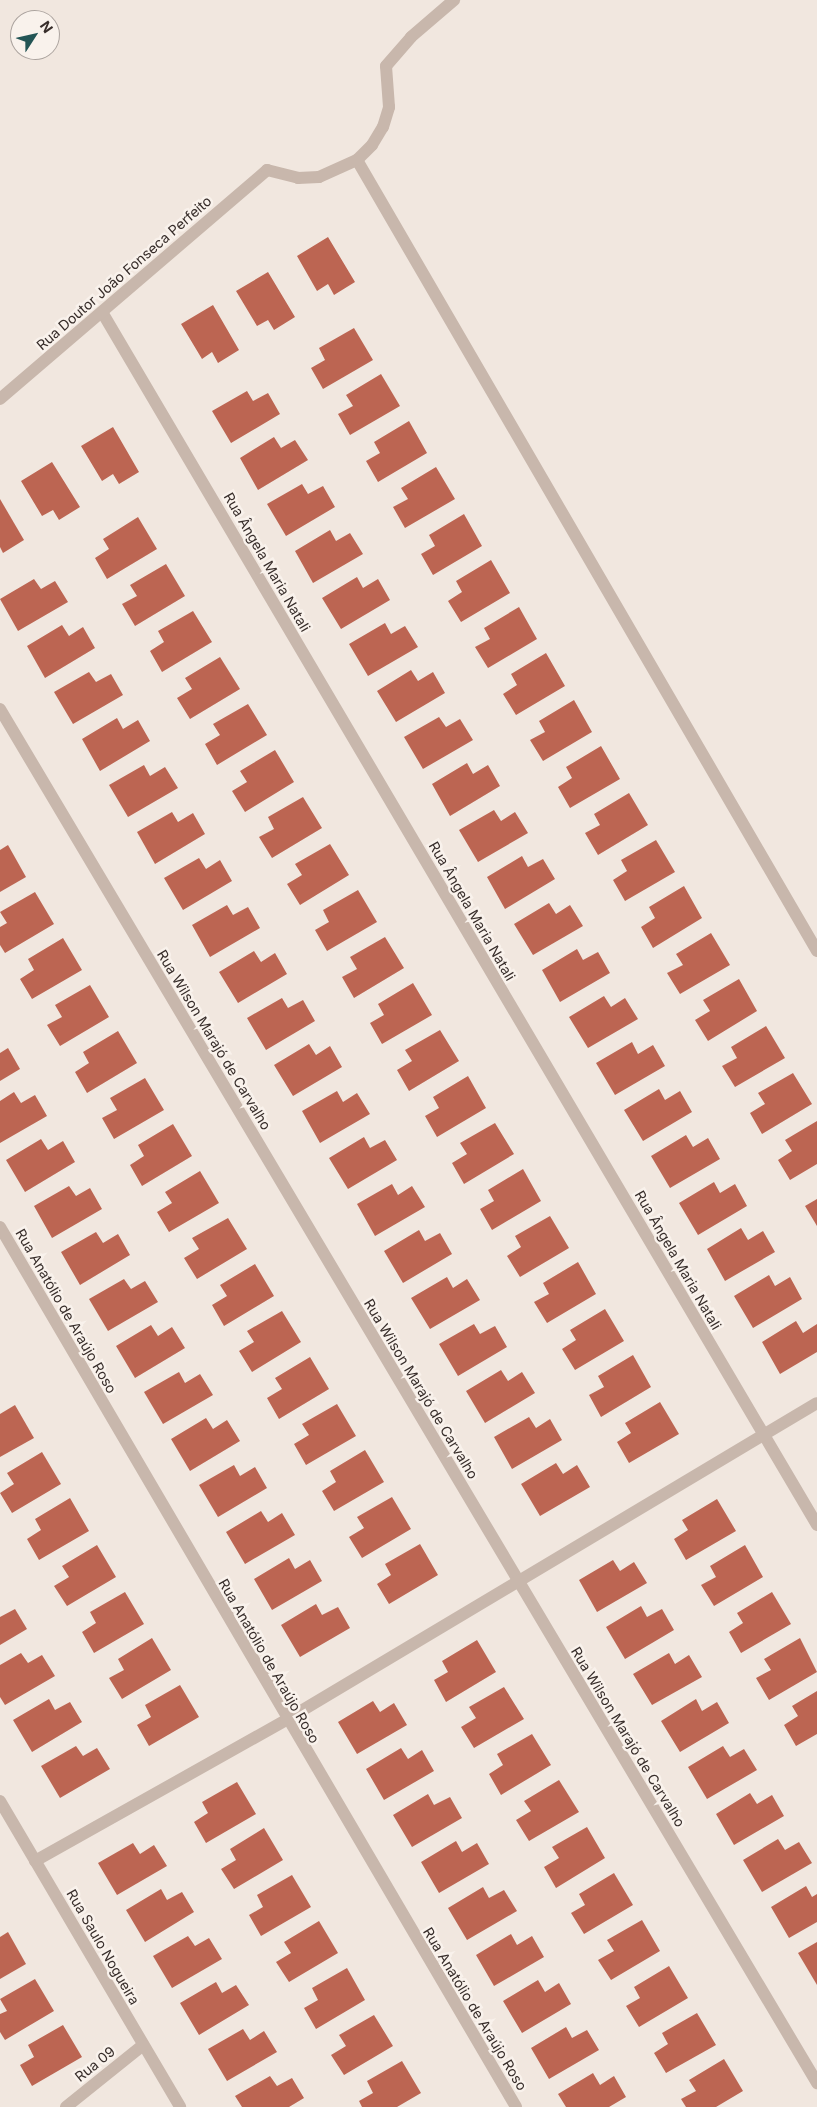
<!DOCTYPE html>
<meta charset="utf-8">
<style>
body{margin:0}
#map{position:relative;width:817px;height:2107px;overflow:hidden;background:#f1e7df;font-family:Inter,sans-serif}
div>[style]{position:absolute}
.building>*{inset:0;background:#bc6552}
.minor>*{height:12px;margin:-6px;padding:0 6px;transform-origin:6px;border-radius:6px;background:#c8b7ac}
span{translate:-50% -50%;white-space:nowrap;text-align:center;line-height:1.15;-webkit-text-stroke:5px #f9f2ec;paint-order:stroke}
.street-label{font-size:14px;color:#372d2a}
.north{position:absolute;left:10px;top:10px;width:50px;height:50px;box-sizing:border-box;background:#f9f2ec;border:1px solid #aba39e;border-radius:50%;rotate:55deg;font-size:14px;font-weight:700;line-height:20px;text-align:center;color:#372d2a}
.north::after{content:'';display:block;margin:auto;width:18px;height:22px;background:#235555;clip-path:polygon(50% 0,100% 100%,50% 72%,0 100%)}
</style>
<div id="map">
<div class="building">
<i style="clip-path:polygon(328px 237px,355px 282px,334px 295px,328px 284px,317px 291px,297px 256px)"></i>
<i style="clip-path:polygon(268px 272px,295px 317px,274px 330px,268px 320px,257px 326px,236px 291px)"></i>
<i style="clip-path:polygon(213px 305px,239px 350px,218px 363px,212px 352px,202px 359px,181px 324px)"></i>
<i style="clip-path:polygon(354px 328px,373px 360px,323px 389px,311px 368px,325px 360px,319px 348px)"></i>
<i style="clip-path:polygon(381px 374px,400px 406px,350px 435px,338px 414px,353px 406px,346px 395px)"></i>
<i style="clip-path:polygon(247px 391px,253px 401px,268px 393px,280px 414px,231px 443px,212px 411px)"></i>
<i style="clip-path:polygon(409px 421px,427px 453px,378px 482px,366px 461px,380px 453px,374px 442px)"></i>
<i style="clip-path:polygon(113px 427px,139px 472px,119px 484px,113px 474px,102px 481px,81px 446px)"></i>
<i style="clip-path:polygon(274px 437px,281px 448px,295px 440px,308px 460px,258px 490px,240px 458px)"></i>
<i style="clip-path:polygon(52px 462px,80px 507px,59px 520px,53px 510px,42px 516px,21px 481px)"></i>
<i style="clip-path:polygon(436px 467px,455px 499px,405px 528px,393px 507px,408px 499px,401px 488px)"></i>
<i style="clip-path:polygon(302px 484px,308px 494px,323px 486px,335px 507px,286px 536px,267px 504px)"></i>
<i style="clip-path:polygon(0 499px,24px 540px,3px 553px,0 547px)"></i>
<i style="clip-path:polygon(464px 514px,482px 546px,433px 575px,421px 554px,435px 546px,429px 535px)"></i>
<i style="clip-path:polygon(138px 517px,157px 549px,107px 579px,95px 558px,109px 549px,103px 539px)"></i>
<i style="clip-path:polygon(330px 530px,336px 541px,350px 533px,363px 554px,313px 583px,295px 551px)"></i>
<i style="clip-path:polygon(491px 560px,510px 593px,461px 622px,448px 601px,462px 592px,456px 581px)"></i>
<i style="clip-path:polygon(166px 564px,185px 596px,135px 626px,122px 604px,137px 596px,130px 585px)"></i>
<i style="clip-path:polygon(357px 577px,363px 588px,378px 579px,390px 600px,341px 629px,322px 598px)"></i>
<i style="clip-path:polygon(34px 579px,41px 589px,55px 581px,68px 602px,18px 631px,0 599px)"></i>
<i style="clip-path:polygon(519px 607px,537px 639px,488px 668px,475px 647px,490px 639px,484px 628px)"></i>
<i style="clip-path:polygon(193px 611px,212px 642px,162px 672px,150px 651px,164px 642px,158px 631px)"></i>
<i style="clip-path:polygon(385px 623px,391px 634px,405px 626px,418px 647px,368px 676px,349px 644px)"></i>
<i style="clip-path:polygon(62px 625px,69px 636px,83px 627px,95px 648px,45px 678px,27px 646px)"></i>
<i style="clip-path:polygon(546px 653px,565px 686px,516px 715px,503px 694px,517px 685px,511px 674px)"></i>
<i style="clip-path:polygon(220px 657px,240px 689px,190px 719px,177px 698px,192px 689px,185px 678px)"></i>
<i style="clip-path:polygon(411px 670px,418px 681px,433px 672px,445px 693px,396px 722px,377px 691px)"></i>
<i style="clip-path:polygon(89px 672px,96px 682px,111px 674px,123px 695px,73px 724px,54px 692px)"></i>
<i style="clip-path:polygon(574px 700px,592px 732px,543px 761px,530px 740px,545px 732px,539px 721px)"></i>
<i style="clip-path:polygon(248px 704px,267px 735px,217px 765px,205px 744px,220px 735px,213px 724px)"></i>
<i style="clip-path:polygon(439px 717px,446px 727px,460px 719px,473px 740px,423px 769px,404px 737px)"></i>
<i style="clip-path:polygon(117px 718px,123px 729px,138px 720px,150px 741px,100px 771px,82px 739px)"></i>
<i style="clip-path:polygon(601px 746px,620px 779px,570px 808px,558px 787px,572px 778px,566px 767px)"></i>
<i style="clip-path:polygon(275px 750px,294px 782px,245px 812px,232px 791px,247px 782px,240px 771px)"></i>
<i style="clip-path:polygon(467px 763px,473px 774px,488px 765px,500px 786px,450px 816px,432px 784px)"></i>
<i style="clip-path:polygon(144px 765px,150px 776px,165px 767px,178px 788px,128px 817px,109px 785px)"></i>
<i style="clip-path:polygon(629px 793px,648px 825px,598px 855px,585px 833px,600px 825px,594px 814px)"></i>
<i style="clip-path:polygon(303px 797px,322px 828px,272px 858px,259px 837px,274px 829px,268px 817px)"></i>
<i style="clip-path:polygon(494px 810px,501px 821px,515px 812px,528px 833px,478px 862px,459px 830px)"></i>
<i style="clip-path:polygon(172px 812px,178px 822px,193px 813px,205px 834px,155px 864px,137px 832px)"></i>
<i style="clip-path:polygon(656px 840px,675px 872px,625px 901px,613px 880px,627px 871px,621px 860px)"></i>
<i style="clip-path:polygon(330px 844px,349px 875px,300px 905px,287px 884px,302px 875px,295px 864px)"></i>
<i style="clip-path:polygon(8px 845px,26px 877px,0 892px,0 850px)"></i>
<i style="clip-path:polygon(522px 856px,528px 867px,543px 859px,555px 879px,505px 909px,487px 877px)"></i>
<i style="clip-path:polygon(199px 858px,206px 869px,220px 860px,232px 881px,183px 910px,164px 878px)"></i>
<i style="clip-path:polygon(684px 886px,702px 918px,653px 948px,641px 927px,655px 918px,649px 907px)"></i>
<i style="clip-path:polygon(358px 890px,377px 922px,327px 951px,315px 930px,329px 922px,323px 910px)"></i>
<i style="clip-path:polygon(35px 892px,54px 924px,5px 953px,0 945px,0 927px,7px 923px,0 912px)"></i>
<i style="clip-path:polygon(549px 903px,556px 914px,570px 905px,583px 926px,533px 955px,514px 924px)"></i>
<i style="clip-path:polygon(227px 905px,233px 915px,248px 907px,260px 928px,210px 957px,192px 925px)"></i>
<i style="clip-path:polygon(711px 933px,730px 965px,680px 994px,667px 973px,683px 965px,676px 954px)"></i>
<i style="clip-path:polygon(385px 937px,404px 968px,354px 998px,342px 977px,357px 969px,350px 957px)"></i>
<i style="clip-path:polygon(63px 938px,82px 970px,32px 999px,20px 979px,34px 970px,28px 959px)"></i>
<i style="clip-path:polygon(577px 949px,583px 960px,598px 952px,610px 973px,560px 1002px,542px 970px)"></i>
<i style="clip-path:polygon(254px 951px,261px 962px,275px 953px,287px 974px,238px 1003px,219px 972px)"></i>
<i style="clip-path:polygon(739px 979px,757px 1011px,708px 1041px,695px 1020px,710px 1011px,703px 1000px)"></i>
<i style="clip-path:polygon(413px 983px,432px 1015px,382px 1044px,370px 1023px,384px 1015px,378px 1004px)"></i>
<i style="clip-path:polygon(90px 985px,109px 1017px,60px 1046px,47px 1025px,62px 1017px,55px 1005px)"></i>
<i style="clip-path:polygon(604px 996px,611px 1007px,625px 998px,638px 1019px,588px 1048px,569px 1017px)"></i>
<i style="clip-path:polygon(282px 998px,288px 1008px,303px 1000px,315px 1021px,266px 1050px,247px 1018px)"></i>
<i style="clip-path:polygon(766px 1026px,785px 1058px,735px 1087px,722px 1066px,737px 1058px,731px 1047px)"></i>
<i style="clip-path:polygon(440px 1030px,459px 1061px,409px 1091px,397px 1070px,412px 1061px,405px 1050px)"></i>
<i style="clip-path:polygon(118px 1031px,137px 1063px,87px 1093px,75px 1072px,89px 1063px,83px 1052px)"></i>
<i style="clip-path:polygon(632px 1042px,638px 1054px,653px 1045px,665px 1066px,615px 1095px,596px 1063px)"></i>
<i style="clip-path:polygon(309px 1044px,316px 1055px,330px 1046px,342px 1067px,293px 1096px,274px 1065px)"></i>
<i style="clip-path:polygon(8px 1048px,20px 1069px,0 1081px,0 1053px)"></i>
<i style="clip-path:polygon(793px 1073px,812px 1104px,762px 1134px,750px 1113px,765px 1104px,758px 1093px)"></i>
<i style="clip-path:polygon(468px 1076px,486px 1108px,437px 1137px,425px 1116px,439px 1108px,433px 1097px)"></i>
<i style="clip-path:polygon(145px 1078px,164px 1110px,114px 1139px,102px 1118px,117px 1110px,110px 1098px)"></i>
<i style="clip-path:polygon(659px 1089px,665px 1100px,680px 1091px,692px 1112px,643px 1141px,624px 1110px)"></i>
<i style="clip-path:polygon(337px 1091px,343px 1102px,357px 1093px,370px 1114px,320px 1143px,302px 1111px)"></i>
<i style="clip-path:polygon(14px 1092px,21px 1103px,35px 1095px,47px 1116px,0 1143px,0 1101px)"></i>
<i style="clip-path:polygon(817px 1121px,817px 1164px,790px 1180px,778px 1160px,792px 1151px,785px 1140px)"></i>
<i style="clip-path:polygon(495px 1123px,514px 1154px,464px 1184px,452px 1163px,467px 1154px,460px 1143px)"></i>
<i style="clip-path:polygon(173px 1124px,192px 1156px,142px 1186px,130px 1165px,144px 1156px,138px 1145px)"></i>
<i style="clip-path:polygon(686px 1135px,693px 1147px,708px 1138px,720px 1159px,670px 1188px,651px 1156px)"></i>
<i style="clip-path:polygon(364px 1137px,370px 1148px,385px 1140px,397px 1160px,348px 1189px,329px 1158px)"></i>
<i style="clip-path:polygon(41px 1139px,48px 1150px,63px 1141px,75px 1162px,25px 1192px,6px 1160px)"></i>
<i style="clip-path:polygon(523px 1169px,541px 1201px,492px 1230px,480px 1209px,494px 1201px,488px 1190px)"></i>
<i style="clip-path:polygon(200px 1171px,219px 1203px,169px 1232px,157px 1212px,172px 1203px,165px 1192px)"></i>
<i style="clip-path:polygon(714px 1182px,720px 1193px,735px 1184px,747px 1206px,698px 1235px,679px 1203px)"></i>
<i style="clip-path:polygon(392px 1184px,398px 1195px,412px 1186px,425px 1207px,375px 1236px,357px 1204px)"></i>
<i style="clip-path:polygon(69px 1186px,76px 1196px,90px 1188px,102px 1209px,52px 1238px,34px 1206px)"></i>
<i style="clip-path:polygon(817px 1199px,817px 1226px,805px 1206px)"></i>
<i style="clip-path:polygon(550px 1216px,569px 1248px,520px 1277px,507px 1256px,521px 1247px,515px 1236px)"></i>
<i style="clip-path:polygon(228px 1218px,247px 1249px,197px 1279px,184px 1258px,199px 1249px,192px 1238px)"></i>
<i style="clip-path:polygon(741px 1228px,748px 1240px,763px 1231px,775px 1252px,725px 1281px,707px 1249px)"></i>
<i style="clip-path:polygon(419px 1230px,425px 1241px,440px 1233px,452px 1254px,403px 1283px,384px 1251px)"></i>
<i style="clip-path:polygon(96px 1232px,103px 1243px,118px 1234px,130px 1255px,80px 1285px,61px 1252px)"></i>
<i style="clip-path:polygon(578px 1262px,596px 1294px,547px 1323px,534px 1302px,549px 1294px,543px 1283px)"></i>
<i style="clip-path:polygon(255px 1264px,274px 1296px,224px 1326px,212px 1305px,227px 1296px,220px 1285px)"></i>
<i style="clip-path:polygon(769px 1275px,775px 1286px,790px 1277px,802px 1299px,753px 1328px,734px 1296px)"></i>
<i style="clip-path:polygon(447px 1277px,453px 1288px,467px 1279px,480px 1300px,430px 1329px,411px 1298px)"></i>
<i style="clip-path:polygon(124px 1279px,131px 1289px,145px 1281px,158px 1302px,108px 1331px,89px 1299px)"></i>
<i style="clip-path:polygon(605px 1309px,624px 1341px,575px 1370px,562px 1349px,576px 1340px,570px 1330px)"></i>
<i style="clip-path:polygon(282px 1311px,301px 1342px,252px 1372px,239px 1351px,254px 1342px,247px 1331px)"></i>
<i style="clip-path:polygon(796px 1321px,803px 1333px,817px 1324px,817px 1352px,780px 1374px,762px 1342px)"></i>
<i style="clip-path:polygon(474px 1324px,480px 1334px,495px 1326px,507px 1347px,458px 1376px,439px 1344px)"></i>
<i style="clip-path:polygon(151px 1325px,158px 1336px,172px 1327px,185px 1348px,135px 1378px,116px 1346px)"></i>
<i style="clip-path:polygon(633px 1355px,651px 1387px,601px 1417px,589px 1395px,604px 1387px,598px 1376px)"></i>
<i style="clip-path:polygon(310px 1357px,329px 1389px,279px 1419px,267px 1398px,282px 1389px,275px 1378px)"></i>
<i style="clip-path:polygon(501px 1370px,508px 1381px,522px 1372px,535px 1393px,485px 1423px,466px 1391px)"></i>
<i style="clip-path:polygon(179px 1372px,185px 1383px,200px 1374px,213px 1395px,163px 1424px,144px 1392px)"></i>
<i style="clip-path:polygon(660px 1402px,679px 1434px,629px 1463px,617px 1442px,631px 1433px,625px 1423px)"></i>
<i style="clip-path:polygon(337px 1404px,356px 1436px,306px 1465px,294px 1444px,309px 1435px,302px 1424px)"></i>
<i style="clip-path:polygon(15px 1405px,34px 1438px,0 1457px,0 1414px)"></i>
<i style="clip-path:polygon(529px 1417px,536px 1428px,550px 1419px,562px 1440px,512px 1469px,494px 1437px)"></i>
<i style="clip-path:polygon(206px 1418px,213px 1429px,227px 1420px,240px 1441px,190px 1471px,171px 1439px)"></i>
<i style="clip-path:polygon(365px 1450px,384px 1482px,334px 1511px,322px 1491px,336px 1482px,330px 1471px)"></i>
<i style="clip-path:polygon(42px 1452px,61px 1484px,12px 1513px,0 1493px,14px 1484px,7px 1473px)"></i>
<i style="clip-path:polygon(556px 1463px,563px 1474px,577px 1465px,590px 1487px,540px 1516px,521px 1484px)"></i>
<i style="clip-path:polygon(234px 1465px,240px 1476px,255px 1467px,267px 1488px,218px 1517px,199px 1485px)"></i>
<i style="clip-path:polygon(392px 1497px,411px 1529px,362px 1558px,349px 1537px,364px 1528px,357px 1517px)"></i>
<i style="clip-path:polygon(70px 1498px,89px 1531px,39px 1560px,27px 1539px,41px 1530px,35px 1519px)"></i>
<i style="clip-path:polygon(717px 1499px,736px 1531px,686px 1560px,674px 1539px,688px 1530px,682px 1520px)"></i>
<i style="clip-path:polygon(261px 1511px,268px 1522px,282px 1513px,295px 1535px,245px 1564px,226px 1532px)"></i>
<i style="clip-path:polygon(420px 1544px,438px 1575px,389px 1604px,377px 1584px,391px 1575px,385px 1564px)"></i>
<i style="clip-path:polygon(97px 1545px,116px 1577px,67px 1606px,54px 1586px,69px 1577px,62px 1566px)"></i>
<i style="clip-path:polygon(745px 1545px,763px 1577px,714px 1606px,701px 1585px,716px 1577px,710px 1566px)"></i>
<i style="clip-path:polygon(289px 1558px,295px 1569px,310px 1560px,322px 1581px,272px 1610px,254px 1579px)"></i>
<i style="clip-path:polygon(613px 1560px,620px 1571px,634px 1562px,647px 1583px,597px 1612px,579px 1580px)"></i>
<i style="clip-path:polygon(125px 1592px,144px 1624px,94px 1653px,82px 1632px,96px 1623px,90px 1612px)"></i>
<i style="clip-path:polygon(772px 1592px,791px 1624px,741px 1653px,729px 1632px,743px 1623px,737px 1613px)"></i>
<i style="clip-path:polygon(316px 1604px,322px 1615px,338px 1607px,350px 1628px,300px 1657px,281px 1625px)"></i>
<i style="clip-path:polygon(641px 1606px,647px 1617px,662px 1609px,674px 1630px,625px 1659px,606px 1627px)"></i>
<i style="clip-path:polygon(15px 1609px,27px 1629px,0 1645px,0 1617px)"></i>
<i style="clip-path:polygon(152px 1638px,171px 1670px,122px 1699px,109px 1678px,124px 1670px,118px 1659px)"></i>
<i style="clip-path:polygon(800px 1638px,817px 1672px,769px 1700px,756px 1678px,771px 1670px,764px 1659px)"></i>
<i style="clip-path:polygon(477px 1640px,496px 1672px,446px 1702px,434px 1680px,448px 1672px,442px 1661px)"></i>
<i style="clip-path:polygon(21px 1653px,28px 1663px,42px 1655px,55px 1676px,5px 1705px,0 1697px,0 1665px)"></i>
<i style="clip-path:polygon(669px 1653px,675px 1664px,689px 1655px,702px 1677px,652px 1705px,633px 1674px)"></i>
<i style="clip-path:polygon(180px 1685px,199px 1717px,149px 1746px,137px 1725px,151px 1717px,145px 1705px)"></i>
<i style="clip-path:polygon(504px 1687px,524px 1719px,474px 1748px,461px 1727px,476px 1718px,469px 1707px)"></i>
<i style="clip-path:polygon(817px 1691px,817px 1734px,796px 1746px,784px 1725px,798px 1716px,792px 1706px)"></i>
<i style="clip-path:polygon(49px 1699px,55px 1710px,70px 1702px,82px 1722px,32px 1752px,13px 1720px)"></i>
<i style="clip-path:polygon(696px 1699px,702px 1711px,717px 1702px,729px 1723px,680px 1752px,661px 1721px)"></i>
<i style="clip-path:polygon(373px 1701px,380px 1712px,394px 1703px,407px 1725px,357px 1754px,338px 1722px)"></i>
<i style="clip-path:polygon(532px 1734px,551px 1765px,501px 1795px,489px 1774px,503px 1765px,497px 1754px)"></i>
<i style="clip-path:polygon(76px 1746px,83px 1756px,97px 1748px,110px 1769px,60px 1798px,41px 1766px)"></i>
<i style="clip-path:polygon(723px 1746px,730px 1757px,744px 1749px,757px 1770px,707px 1799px,688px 1767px)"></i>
<i style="clip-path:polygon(401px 1748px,408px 1759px,422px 1750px,434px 1771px,384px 1800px,366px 1769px)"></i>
<i style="clip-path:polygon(559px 1780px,579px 1812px,529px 1841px,516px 1820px,531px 1811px,524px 1801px)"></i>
<i style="clip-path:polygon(237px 1782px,256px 1814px,206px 1843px,194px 1822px,208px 1813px,202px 1802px)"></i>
<i style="clip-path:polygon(750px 1793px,757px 1804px,772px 1795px,784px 1816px,734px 1845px,716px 1814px)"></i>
<i style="clip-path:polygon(428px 1794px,434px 1805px,450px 1797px,462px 1818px,412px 1847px,393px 1815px)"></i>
<i style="clip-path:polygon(587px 1827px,605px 1858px,556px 1888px,544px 1867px,559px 1858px,552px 1847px)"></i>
<i style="clip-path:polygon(264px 1828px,283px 1860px,234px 1889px,221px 1869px,236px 1860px,230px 1849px)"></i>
<i style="clip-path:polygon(778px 1839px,785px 1850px,799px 1842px,812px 1863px,762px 1892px,743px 1860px)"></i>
<i style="clip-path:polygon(456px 1841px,462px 1852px,477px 1843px,489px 1864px,439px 1893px,421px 1862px)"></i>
<i style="clip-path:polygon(133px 1843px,140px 1854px,154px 1845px,167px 1866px,117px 1895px,98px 1863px)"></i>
<i style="clip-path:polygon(614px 1873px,633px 1905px,584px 1934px,571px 1913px,585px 1905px,579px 1894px)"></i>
<i style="clip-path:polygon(292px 1875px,311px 1907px,261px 1936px,249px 1915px,263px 1907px,257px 1895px)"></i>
<i style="clip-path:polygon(806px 1886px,812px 1897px,817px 1894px,817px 1922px,789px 1938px,771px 1907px)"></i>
<i style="clip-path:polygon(483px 1887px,489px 1898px,504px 1890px,517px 1911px,467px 1940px,448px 1908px)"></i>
<i style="clip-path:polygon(161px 1889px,167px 1900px,182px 1892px,194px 1912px,145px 1942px,126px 1910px)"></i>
<i style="clip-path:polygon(642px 1920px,660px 1951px,611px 1980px,598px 1960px,614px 1951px,607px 1940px)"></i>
<i style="clip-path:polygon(319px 1921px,338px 1953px,289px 1982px,276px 1962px,291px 1953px,284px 1942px)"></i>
<i style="clip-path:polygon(8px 1932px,26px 1964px,0 1979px,0 1937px)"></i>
<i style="clip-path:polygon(511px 1934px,517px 1945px,532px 1936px,544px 1957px,494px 1986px,476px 1955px)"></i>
<i style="clip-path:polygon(188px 1936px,195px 1946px,209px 1938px,222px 1959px,172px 1988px,153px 1956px)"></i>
<i style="clip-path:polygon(817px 1942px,817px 1985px,798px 1953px)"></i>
<i style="clip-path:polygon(669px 1966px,688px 1998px,639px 2027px,626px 2006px,640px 1998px,634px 1987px)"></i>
<i style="clip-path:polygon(347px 1968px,365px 2000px,316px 2029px,304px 2008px,318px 2000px,312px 1988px)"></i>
<i style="clip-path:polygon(35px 1979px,54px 2011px,5px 2040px,0 2032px,0 2014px,7px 2011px,0 1999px)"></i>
<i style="clip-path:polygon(538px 1980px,545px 1992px,559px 1983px,571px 2004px,522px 2033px,503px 2001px)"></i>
<i style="clip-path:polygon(216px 1982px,222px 1993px,236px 1985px,249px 2005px,199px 2035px,180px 2003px)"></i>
<i style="clip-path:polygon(697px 2013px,716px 2045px,666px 2073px,654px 2053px,668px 2044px,662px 2033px)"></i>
<i style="clip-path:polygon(374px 2015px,393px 2046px,344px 2075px,331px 2055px,346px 2046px,339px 2035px)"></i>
<i style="clip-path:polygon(63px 2025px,82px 2057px,32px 2086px,20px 2065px,34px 2057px,28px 2045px)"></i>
<i style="clip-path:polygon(566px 2027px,572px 2038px,587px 2030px,599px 2050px,549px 2079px,531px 2048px)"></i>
<i style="clip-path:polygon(243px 2029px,250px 2040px,264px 2031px,277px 2052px,227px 2081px,208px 2049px)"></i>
<i style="clip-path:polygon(724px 2059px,743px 2091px,716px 2107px,686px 2107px,681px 2099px,696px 2091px,689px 2080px)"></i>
<i style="clip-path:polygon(402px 2061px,421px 2093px,397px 2107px,362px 2107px,359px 2101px,373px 2093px,367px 2081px)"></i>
<i style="clip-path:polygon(593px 2073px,600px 2085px,614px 2076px,626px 2097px,609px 2107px,566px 2107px,558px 2094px)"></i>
<i style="clip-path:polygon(270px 2076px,277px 2086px,292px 2078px,304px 2098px,289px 2107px,242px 2107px,235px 2096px)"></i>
</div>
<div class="minor">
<i style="left:357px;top:160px;width:915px;rotate:59.82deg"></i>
<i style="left:102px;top:312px;width:1408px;rotate:59.48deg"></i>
<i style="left:0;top:399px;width:352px;rotate:-40.6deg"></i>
<i style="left:267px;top:170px;width:32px;rotate:14deg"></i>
<i style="left:298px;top:178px;width:21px;rotate:-3deg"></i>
<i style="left:319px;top:177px;width:42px;rotate:-24.1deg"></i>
<i style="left:357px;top:160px;width:21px;rotate:-45deg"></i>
<i style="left:372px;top:145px;width:21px;rotate:-59deg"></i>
<i style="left:383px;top:127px;width:21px;rotate:-73deg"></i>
<i style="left:389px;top:107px;width:41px;rotate:-94.2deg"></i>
<i style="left:386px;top:66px;width:38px;rotate:-49deg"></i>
<i style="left:411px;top:37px;width:57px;rotate:-40.7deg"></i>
<i style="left:0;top:709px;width:1599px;rotate:59.26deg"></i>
<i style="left:0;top:1227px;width:1020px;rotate:59.61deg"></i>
<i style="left:0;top:1801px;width:355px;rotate:59.5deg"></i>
<i style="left:35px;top:1861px;width:288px;rotate:-29.3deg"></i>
<i style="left:286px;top:1720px;width:618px;rotate:-30.84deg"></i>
<i style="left:66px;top:2107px;width:99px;rotate:-38.8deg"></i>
</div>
<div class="street-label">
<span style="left:124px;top:273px;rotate:-41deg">Rua Doutor João Fonseca Perfeito</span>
<span style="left:267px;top:562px;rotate:60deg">Rua Ângela Maria Natali</span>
<span style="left:472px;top:911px;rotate:60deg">Rua Ângela Maria Natali</span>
<span style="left:214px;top:1040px;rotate:59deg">Rua Wilson Marajó de Carvalho</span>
<span style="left:678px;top:1260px;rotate:60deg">Rua Ângela Maria Natali</span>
<span style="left:66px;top:1311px;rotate:60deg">Rua Anatólio de Araújo Roso</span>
<span style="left:421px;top:1389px;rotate:59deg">Rua Wilson Marajó de Carvalho</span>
<span style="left:269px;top:1661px;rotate:60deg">Rua Anatólio de Araújo Roso</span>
<span style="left:628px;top:1737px;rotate:59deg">Rua Wilson Marajó de Carvalho</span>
<span style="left:103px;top:1947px;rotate:60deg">Rua Saulo Nogueira</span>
<span style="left:475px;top:2009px;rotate:59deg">Rua Anatólio de Araújo Roso</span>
<span style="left:95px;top:2064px;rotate:-39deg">Rua 09</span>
</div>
<div class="north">N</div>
</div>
